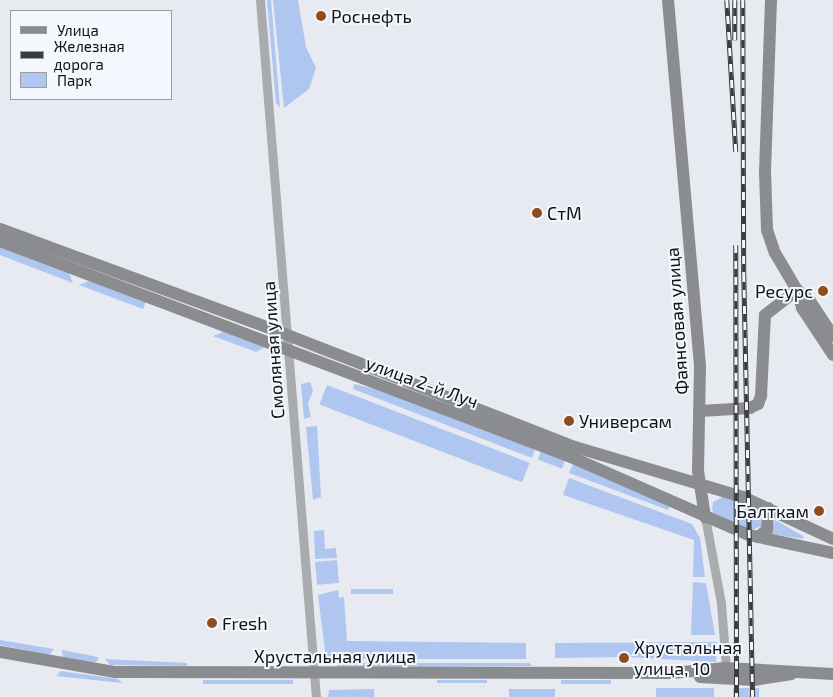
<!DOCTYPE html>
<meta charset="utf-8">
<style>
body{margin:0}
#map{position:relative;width:833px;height:697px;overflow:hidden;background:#e7eaf1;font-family:"Exo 2",sans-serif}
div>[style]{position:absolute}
.green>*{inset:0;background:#afc6f1;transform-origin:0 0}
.street>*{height:9px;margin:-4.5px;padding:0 4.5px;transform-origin:4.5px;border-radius:4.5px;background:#aaabae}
.secondary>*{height:12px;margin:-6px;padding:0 6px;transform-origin:6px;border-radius:6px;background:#8a8c90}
.rail>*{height:4.5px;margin-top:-2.25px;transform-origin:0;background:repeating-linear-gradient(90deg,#f4f8fe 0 8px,#393b3e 0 16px);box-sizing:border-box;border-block:1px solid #393b3e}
.dots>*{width:14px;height:14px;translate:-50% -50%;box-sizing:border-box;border:2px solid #f4f8fe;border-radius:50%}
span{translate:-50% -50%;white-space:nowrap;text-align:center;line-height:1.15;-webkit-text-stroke:4px #f4f8fe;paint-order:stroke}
.poi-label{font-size:18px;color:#111214}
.left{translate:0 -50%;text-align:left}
.right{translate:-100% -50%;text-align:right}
.street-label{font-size:18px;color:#111214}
.legend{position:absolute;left:10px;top:10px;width:162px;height:90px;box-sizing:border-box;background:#f4f8fe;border:1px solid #999ca0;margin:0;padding:6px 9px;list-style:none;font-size:15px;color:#111214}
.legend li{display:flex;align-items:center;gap:10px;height:25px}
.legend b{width:25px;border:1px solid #999ca0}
</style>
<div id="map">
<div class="green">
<i style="clip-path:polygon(267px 0,271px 0,280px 108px,276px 103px)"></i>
<i style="clip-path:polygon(273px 0,298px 0,306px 47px,316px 68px,309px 89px,284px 108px)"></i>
<i style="clip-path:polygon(0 247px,69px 273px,73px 283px,0 255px)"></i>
<i style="clip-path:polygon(89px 281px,146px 302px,143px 309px,79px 285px)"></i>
<i style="clip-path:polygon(223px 332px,265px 347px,256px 352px,213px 336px)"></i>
<i style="clip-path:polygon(310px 382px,313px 391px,308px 404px,311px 417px,304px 419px,301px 384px)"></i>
<i style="clip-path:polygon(354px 384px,383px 391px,535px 449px,532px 458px,353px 389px)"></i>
<i style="left:327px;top:385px;width:217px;height:21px;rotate:21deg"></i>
<i style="clip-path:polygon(317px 426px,321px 497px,313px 500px,306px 427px)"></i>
<i style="left:541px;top:451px;width:26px;height:9px;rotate:21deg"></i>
<i style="clip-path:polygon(573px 464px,670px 506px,668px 510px,569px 473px)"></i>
<i style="clip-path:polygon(569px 478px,692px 524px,700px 538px,705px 577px,693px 577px,694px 540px,563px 495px)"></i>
<i style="clip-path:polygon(725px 496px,759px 511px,762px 526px,752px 530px,715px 515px,712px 510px,713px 502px)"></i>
<i style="clip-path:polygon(775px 520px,803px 536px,804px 539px,771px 534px)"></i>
<i style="clip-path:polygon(324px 530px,325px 549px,336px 548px,337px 558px,315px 559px,314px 531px)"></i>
<i style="left:337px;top:560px;width:23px;height:22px;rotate:85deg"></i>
<i style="clip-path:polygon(693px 582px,706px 583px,715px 635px,691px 635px)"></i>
<i style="left:351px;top:589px;width:42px;height:5px"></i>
<i style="clip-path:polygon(338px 590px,339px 598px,344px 597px,347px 641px,526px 643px,526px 659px,326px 659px,318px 595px)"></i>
<i style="clip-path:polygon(0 640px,54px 649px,49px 655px,0 645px)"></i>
<i style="clip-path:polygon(717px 642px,716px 662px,626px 657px,555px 658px,555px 643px)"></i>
<i style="clip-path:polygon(62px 650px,98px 657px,98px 660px,94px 663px,63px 657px)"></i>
<i style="clip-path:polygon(105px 659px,187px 663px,187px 666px,110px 665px)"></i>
<i style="clip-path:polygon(337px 663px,529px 663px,532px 666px,337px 667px)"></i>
<i style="clip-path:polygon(61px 671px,118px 679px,122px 683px,56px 676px)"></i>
<i style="left:203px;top:680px;width:90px;height:4px"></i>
<i style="left:437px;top:680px;width:50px;height:3px"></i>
<i style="left:561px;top:680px;width:50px;height:4px"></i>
<i style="left:656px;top:688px;width:58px;height:9px"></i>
<i style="left:733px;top:688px;width:26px;height:9px"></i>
<i style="clip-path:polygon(374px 689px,374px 697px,328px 697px,329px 690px)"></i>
<i style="left:509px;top:689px;width:46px;height:8px"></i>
</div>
<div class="street">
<i style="left:260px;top:0;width:699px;rotate:85.41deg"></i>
<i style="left:705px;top:517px;width:87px;rotate:79.5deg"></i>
<i style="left:721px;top:603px;width:65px;rotate:85.6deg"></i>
</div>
<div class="secondary">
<i style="left:668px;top:0;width:368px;rotate:85deg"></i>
<i style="left:700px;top:367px;width:104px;rotate:91.1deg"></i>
<i style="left:698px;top:471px;width:47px;rotate:81.3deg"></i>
<i style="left:771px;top:0;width:172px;rotate:92deg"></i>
<i style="left:765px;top:172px;width:58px;rotate:88deg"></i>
<i style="left:767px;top:230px;width:24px;rotate:71deg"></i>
<i style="left:775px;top:253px;width:43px;rotate:59.3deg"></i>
<i style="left:797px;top:290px;width:19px;rotate:74deg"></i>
<i style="left:802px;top:308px;width:56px;rotate:56.6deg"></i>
<i style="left:0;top:229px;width:290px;rotate:20.2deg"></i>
<i style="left:272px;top:329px;width:325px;rotate:21.3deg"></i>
<i style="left:575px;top:447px;width:175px;rotate:16.6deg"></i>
<i style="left:743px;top:497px;width:99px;rotate:25deg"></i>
<i style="left:0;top:241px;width:610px;rotate:20.72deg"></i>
<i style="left:571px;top:457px;width:194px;rotate:23.7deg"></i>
<i style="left:749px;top:535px;width:86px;rotate:12.1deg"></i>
<i style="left:797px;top:290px;width:17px;rotate:40deg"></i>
<i style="left:810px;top:301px;width:42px;rotate:56.7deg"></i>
<i style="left:700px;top:411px;width:50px;rotate:-3.4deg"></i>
<i style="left:750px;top:408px;width:9px;rotate:-27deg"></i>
<i style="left:758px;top:404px;width:9px;rotate:-69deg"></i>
<i style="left:761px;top:396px;width:81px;rotate:-87.2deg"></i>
<i style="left:765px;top:315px;width:41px;rotate:-38deg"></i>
<i style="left:758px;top:537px;width:11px;rotate:-38deg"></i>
<i style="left:767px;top:530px;width:22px;rotate:-87deg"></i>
<i style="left:0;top:652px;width:117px;rotate:9.9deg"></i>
<i style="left:115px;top:672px;width:557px;rotate:0.1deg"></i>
<i style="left:672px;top:673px;width:54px;rotate:-5.3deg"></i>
<i style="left:726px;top:668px;width:107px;rotate:3.2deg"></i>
<i style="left:700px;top:677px;width:54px;rotate:3.2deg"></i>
<i style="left:754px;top:680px;width:38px;rotate:-9deg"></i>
</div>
<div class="rail">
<i style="left:727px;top:0;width:152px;rotate:86.6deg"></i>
<i style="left:735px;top:0;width:40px;rotate:90deg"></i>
<i style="left:743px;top:0;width:274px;rotate:89.8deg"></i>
<i style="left:744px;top:274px;width:423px;rotate:88.8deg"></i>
<i style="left:736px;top:245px;width:452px;rotate:89.9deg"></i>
</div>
<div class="dots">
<i style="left:321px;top:16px;background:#8f4c1c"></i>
<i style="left:537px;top:213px;background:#8f4c1c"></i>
<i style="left:823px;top:291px;background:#8f4c1c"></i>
<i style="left:569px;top:421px;background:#8f4c1c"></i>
<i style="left:819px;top:511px;background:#8f4c1c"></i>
<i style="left:212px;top:623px;background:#8f4c1c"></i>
<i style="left:624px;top:658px;background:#8f4c1c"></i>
</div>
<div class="poi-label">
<span class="left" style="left:331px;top:16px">Роснефть</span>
<span class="left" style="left:547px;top:213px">СтМ</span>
<span class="right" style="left:813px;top:291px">Ресурс</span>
<span class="left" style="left:579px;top:421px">Универсам</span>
<span class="right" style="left:809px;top:511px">Балткам</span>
<span class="left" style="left:222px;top:623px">Fresh</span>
<span class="left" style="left:634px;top:658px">Хрустальная<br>улица, 10</span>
</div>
<div class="street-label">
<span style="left:677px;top:321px;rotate:-94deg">Фаянсовая улица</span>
<span style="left:273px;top:350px;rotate:-94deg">Смоляная улица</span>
<span style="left:422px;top:382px;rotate:20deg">улица 2-й Луч</span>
<span style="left:335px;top:656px">Хрустальная улица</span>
</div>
<ul class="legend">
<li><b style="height:6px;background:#8a8c90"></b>Улица</li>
<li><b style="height:6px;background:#393b3e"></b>Железная дорога</li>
<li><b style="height:14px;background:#afc6f1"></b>Парк</li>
</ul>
</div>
